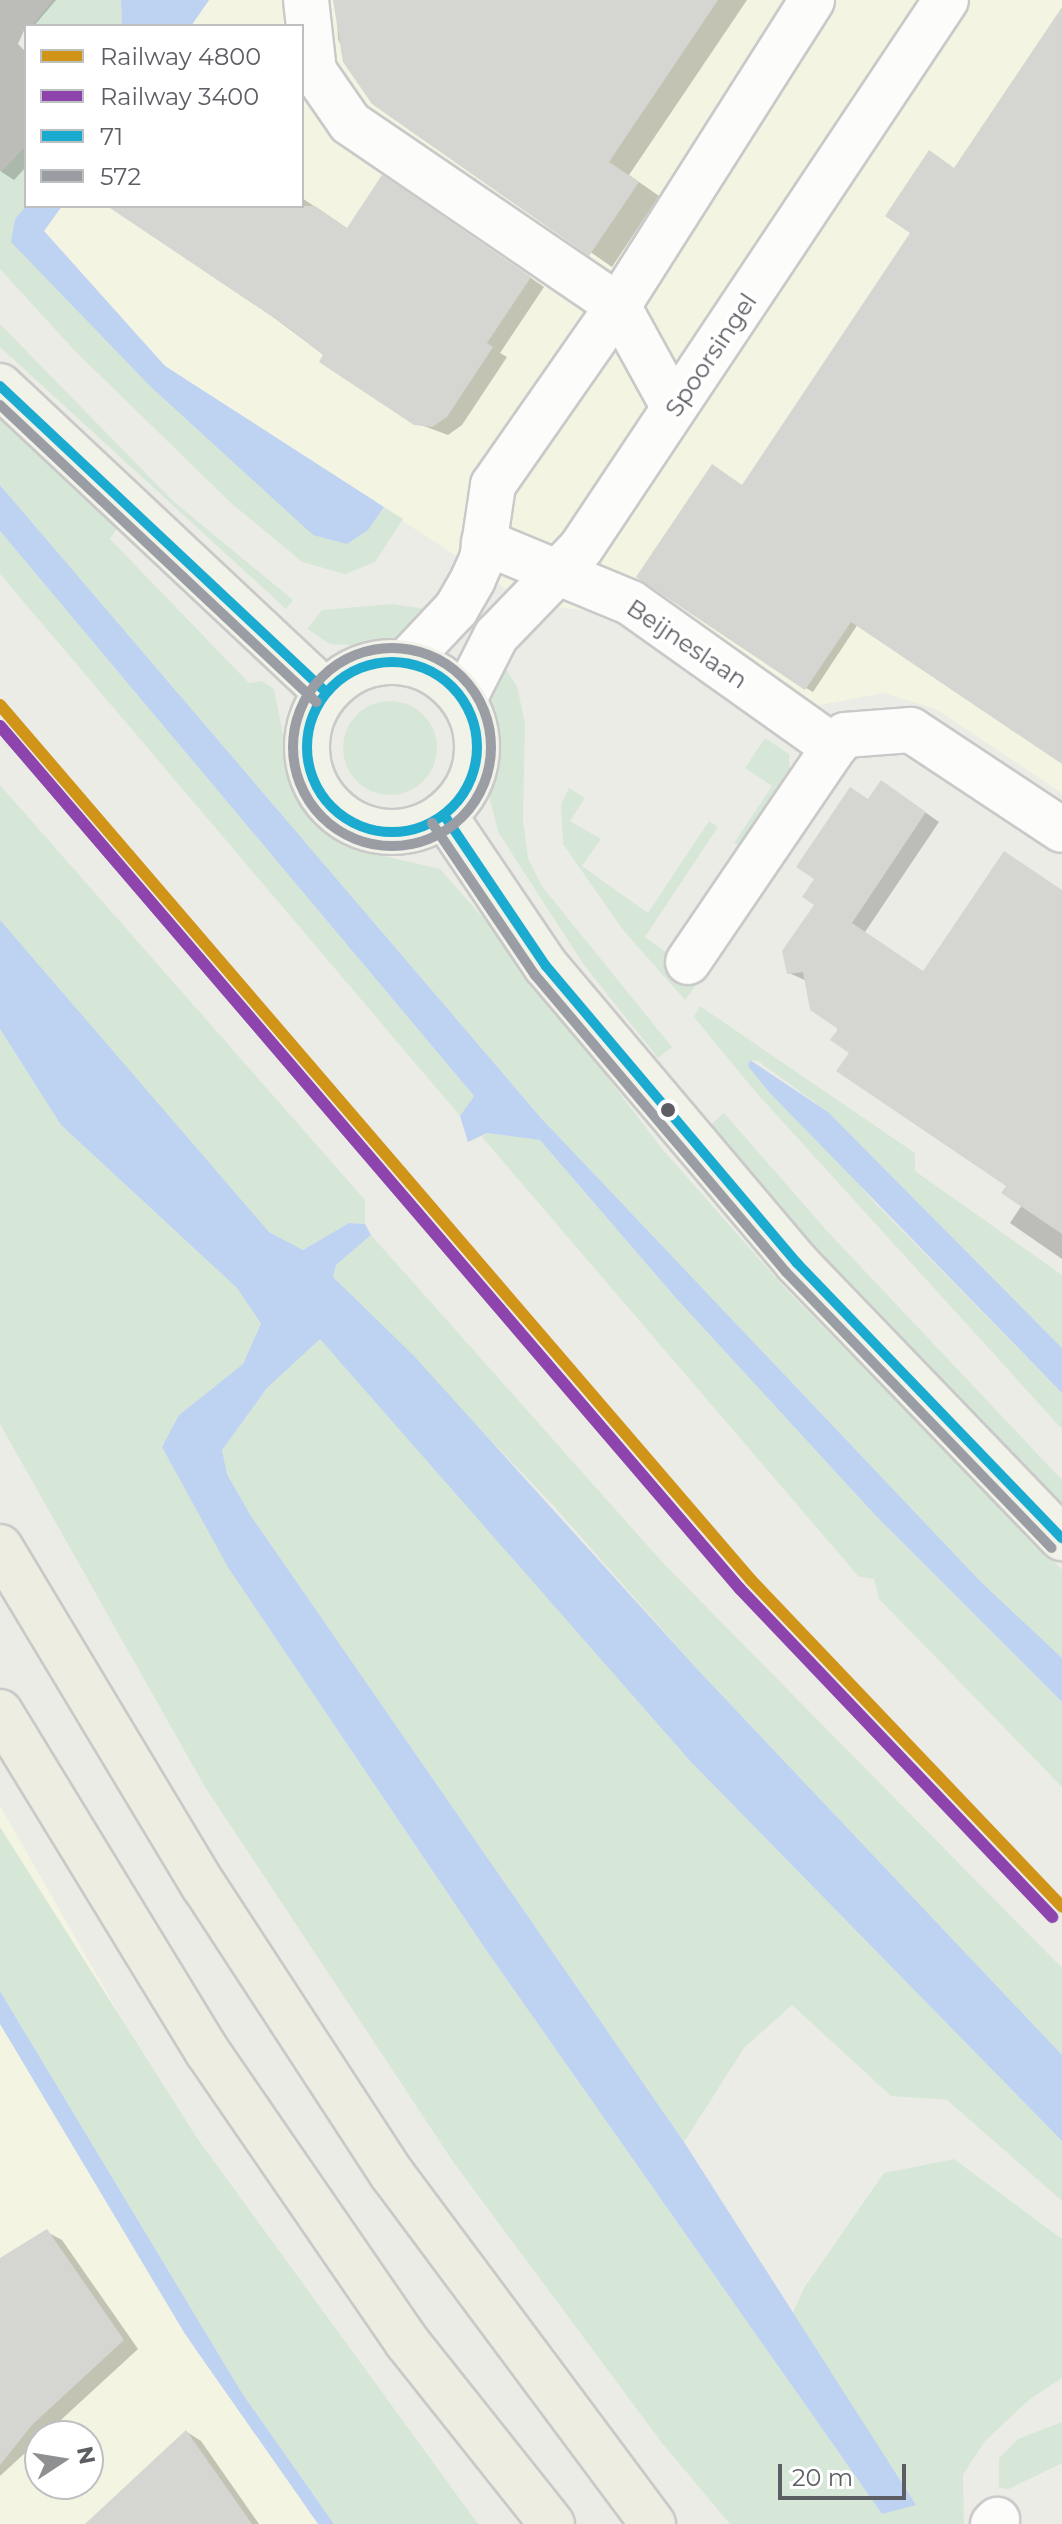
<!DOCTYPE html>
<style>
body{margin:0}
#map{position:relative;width:1062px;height:2524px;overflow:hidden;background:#ecece7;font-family:Montserrat,sans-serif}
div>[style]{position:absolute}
.commercial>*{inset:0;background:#f4f4e2}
.green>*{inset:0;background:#d6e7d7}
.round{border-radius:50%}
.water>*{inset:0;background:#bed2f2}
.shadow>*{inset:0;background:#0003}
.building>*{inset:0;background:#d5d5d2}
.roads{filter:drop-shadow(2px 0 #c9c9c9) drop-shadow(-2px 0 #c9c9c9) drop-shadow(0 2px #c9c9c9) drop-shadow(0 -2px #c9c9c9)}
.minor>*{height:44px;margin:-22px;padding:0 22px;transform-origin:22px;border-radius:22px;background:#fcfcfb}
.major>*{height:44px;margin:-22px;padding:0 22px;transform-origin:22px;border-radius:22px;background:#f1f2e8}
.major>.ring{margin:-22px;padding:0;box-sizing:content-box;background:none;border:44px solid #f1f2e8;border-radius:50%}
.highway>*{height:44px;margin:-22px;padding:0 22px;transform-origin:22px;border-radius:22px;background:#eeede2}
.bus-1>*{height:10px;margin:-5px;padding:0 5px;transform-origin:5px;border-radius:5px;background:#1cabd0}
.bus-1>.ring{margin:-5px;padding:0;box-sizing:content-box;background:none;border:10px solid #1cabd0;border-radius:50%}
.bus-2>*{height:10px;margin:-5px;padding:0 5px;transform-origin:5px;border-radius:5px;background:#9a9ea4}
.bus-2>.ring{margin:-5px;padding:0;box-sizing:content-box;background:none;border:10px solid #9a9ea4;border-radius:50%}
.rail-1>*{height:12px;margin:-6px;padding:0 6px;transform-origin:6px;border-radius:6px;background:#d09419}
.rail-2>*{height:12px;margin:-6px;padding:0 6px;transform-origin:6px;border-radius:6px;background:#8e44ad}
.dots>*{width:22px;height:22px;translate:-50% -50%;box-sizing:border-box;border:4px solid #fff;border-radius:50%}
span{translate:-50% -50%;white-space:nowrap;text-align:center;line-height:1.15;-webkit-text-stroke:7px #fff;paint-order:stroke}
.street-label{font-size:24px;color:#5d5e64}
.legend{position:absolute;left:24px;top:24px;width:280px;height:184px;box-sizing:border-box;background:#fff;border:2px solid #bebfc1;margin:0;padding:10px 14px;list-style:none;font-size:24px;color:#5d5e64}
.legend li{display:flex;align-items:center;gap:16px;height:40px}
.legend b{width:40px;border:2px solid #bebfc1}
.north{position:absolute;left:24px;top:2420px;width:80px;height:80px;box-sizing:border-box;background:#fff;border:2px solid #bebfc1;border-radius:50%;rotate:78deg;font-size:22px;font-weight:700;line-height:32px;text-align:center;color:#5d5e64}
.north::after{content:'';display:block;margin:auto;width:28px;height:36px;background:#8f9092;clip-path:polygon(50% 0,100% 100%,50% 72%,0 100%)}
.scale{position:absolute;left:778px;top:2464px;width:128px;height:36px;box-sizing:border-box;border:4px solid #5d5e64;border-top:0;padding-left:10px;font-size:24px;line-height:28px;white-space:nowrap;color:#5d5e64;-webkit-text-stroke:6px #fff;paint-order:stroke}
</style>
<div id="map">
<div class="commercial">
<i style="clip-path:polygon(209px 0,1062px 0,1062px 793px,936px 709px,884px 693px,771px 714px,607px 613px,530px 604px,165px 366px,44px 231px,62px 206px,302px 206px,302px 26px,191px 26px)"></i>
<i style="clip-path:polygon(evenodd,0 1806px,411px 2524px,0 2524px,0 1806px,40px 2436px,88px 2436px,88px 2484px,40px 2484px,40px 2436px)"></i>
</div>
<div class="green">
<i style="clip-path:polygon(53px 0,121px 0,122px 26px,32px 26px)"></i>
<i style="clip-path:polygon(26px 146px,26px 206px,15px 219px,347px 544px,368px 530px,384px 507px,403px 519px,375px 562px,345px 574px,302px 562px,231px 503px,74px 350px,0 269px,0 173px)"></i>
<i style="clip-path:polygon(0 324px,173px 501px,293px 600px,286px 609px,0 347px)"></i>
<i style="clip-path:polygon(0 414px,118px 527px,110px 539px,249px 683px,262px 681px,274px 689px,294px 791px,314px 822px,350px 848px,440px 869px,501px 938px,663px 1150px,785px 1288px,1062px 1570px,1062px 1658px,981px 1582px,541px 1118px,0 485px)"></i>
<i style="clip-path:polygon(0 531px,474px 1096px,460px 1116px,0 574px)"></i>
<i style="clip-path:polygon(391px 604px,427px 609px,412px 630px,384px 647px,330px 644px,307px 629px,322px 610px)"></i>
<i style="clip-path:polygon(501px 662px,517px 686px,525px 723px,523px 821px,528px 858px,541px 885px,672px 1047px,658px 1058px,584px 965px,498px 832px,490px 800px,494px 735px,489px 691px)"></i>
<i class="round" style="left:343px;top:701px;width:94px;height:94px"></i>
<i style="clip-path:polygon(765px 738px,789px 754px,790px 776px,745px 848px,734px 843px,772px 786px,745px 768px)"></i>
<i style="clip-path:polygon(0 785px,365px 1200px,365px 1224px,349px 1223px,303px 1250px,269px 1232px,70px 1006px,0 920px)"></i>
<i style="clip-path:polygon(569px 788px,585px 798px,570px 821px,601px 839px,582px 866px,648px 913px,709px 821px,718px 827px,645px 937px,671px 956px,668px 966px,697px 984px,685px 1000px,623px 930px,563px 844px,561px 804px)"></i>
<i style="clip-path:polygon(700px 1006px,915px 1153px,915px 1171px,1062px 1275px,1062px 1348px,828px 1112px,758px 1061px,749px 1060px,876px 1204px,1062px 1393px,1062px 1429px,753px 1089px,694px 1017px)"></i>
<i style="clip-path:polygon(0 1029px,61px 1125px,237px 1288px,261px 1325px,243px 1364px,179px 1415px,229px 1569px,484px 1947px,882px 2514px,915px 2504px,791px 2317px,804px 2288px,884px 2173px,954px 2159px,1062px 2239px,1062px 2378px,1030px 2399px,984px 2442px,963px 2475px,964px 2524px,730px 2524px,662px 2443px,454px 2163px,205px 1787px,0 1424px)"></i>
<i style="clip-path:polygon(724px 1113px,828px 1232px,1062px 1480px,1062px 1503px,808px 1241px,709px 1126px)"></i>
<i style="clip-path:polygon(487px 1133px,540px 1140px,675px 1297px,876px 1516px,1062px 1702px,1062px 1787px,879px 1599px,874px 1579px,859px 1577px,482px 1137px)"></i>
<i style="clip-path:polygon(371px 1235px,664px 1564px,1062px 1968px,1062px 2055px,698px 1670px,552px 1504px,333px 1277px,336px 1265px)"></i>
<i style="clip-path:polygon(320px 1338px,691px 1762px,1062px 2141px,1062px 2201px,947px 2100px,891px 2096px,792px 2005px,744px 2048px,684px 2142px,251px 1516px,227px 1474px,222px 1450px,267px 1388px)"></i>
<i style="clip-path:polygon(0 1827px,197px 2138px,478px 2524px,334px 2524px,242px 2393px,0 1991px)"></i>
<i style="clip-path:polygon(1062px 2422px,1062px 2463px,1009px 2489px,999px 2488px,999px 2458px,1018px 2439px)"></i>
</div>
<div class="water">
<i style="clip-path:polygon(121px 0,209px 0,191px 26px,122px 26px)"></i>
<i style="clip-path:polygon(26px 206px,62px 206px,44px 231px,165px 366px,384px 507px,368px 530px,347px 544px,313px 535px,150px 386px,11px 242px,15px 219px)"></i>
<i style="clip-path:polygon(0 485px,541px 1118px,981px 1582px,1062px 1658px,1062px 1702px,876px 1516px,675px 1297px,540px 1140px,487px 1133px,468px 1142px,460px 1116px,474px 1096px,0 531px)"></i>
<i style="clip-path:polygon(0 920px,269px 1232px,303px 1250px,349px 1223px,365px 1224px,371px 1235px,336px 1265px,333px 1277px,414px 1356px,698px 1670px,1062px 2055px,1062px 2141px,691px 1762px,320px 1339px,267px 1388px,222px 1450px,227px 1474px,251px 1516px,684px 2142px,916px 2505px,882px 2514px,484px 1947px,229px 1569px,162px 1447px,179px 1415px,243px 1364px,261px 1324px,237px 1288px,61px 1125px,0 1029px)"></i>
<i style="clip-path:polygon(750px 1060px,828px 1112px,1062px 1348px,1062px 1393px,770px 1093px,748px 1066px)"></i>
<i style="clip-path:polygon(0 1991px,242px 2393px,334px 2524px,318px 2524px,185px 2334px,0 2024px)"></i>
</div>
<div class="shadow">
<i style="clip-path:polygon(0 0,56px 0,34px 26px,26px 26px,18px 44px,26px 52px,26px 167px,14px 180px,0 171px)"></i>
<i style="clip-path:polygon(336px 0,747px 0,629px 175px,659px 196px,612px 267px,374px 102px,358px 83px,338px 39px)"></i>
<i style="clip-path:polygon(1062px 11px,1062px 761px,858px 624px,813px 692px,806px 688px,743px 487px)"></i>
<i style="clip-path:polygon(398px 186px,544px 287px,500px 353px,507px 357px,462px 425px,448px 435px,413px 422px,125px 206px,302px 206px,302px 198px,348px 229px)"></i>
<i style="clip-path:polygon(895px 791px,939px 822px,865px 932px,925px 973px,1062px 891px,1062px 1259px,1010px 1223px,1022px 1205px,1008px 1185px,852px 1052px,807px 981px,789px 973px,869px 801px)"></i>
<i style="clip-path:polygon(47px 2232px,62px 2240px,138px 2349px,0 2476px,0 2261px)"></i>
<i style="clip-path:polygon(187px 2432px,201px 2441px,259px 2524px,87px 2524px)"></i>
</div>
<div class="building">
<i style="clip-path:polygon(333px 0,718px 0,609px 162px,639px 182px,589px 256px,372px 104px,343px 62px)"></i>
<i style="clip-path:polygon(1062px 7px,1062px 764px,851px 622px,805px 690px,636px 577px,712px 464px,742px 485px,910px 233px,885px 216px,929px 150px,954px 168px)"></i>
<i style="clip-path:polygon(382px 175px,531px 277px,487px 343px,493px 347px,447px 417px,432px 427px,414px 425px,319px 362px,323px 355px,283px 324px,107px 206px,315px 206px,347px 228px)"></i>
<i style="clip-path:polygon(881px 780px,926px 812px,852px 923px,923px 971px,1004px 851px,1062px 890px,1062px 1234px,1001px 1193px,1006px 1186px,836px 1071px,849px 1053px,830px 1040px,838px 1029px,810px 1010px,803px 972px,787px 974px,782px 951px,814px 905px,802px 897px,814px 879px,796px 867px,850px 787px,868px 799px)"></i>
<i style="clip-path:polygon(47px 2229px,124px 2340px,32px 2425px,0 2465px,0 2258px)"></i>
<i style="clip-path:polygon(186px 2430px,252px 2524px,85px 2524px,144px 2469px)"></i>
</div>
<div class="roads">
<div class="minor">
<i style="left:306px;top:0;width:71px;rotate:83.6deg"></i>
<i style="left:314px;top:71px;width:63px;rotate:55.3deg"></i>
<i style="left:350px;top:123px;width:325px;rotate:34.3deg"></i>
<i style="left:618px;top:306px;width:116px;rotate:61.2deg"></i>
<i style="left:484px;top:542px;width:159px;rotate:22.5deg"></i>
<i style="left:631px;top:603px;width:249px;rotate:35.4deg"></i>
<i style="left:834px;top:747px;width:16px;rotate:-47deg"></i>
<i style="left:845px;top:735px;width:66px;rotate:-4.3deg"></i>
<i style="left:911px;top:730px;width:181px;rotate:33.5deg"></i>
<i style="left:406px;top:662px;width:73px;rotate:-46.7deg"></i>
<i style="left:456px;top:609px;width:34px;rotate:-60deg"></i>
<i style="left:473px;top:579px;width:22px;rotate:-66deg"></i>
<i style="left:482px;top:559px;width:75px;rotate:-81.5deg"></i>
<i style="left:493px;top:485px;width:218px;rotate:-55.1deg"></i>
<i style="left:618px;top:306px;width:362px;rotate:-57.6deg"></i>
<i style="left:464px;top:699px;width:71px;rotate:-63.1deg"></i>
<i style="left:496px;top:636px;width:122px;rotate:-46deg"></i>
<i style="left:581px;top:548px;width:658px;rotate:-56.33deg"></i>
<i style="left:688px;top:962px;width:260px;rotate:-55.8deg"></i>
<i style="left:993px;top:2524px;width:6px;rotate:-45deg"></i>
</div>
<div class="major">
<i style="left:0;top:386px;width:447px;rotate:43.2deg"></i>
<i class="ring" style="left:307px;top:662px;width:126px;height:126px"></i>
<i style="left:444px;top:815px;width:182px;rotate:56deg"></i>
<i style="left:546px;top:966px;width:389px;rotate:49.8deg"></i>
<i style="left:797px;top:1263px;width:382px;rotate:46.1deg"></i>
</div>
<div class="highway">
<i style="left:0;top:1547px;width:396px;rotate:59deg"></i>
<i style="left:204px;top:1886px;width:344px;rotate:56.9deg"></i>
<i style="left:392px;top:2174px;width:437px;rotate:53.3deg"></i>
<i style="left:0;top:1712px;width:397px;rotate:58.6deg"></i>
<i style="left:207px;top:2051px;width:353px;rotate:55.5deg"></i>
<i style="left:407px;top:2342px;width:233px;rotate:51.5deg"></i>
</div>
</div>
<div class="bus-1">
<i style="left:0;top:386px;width:447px;rotate:43.2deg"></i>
<i class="ring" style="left:307px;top:662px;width:160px;height:160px"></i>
<i style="left:444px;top:815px;width:182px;rotate:56deg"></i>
<i style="left:546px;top:966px;width:389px;rotate:49.8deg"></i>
<i style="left:797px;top:1263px;width:382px;rotate:46.1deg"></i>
</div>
<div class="bus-2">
<i style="left:0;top:405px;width:434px;rotate:43.2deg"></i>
<i class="ring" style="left:293px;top:648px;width:188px;height:188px"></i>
<i style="left:432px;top:823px;width:184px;rotate:55.9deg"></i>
<i style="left:535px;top:975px;width:389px;rotate:49.8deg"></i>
<i style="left:786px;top:1272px;width:383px;rotate:46.1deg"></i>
</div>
<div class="rail-1">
<i style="left:0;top:705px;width:1153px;rotate:49.36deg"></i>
<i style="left:751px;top:1580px;width:451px;rotate:46.4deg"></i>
</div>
<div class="rail-2">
<i style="left:0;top:726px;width:1137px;rotate:49.39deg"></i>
<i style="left:740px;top:1589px;width:453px;rotate:46.4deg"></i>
</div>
<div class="dots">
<i style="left:668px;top:1110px;background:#5d5e64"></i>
</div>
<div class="street-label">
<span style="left:711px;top:355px;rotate:-56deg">Spoorsingel</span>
<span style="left:687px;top:644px;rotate:34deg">Beijneslaan</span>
</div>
<ul class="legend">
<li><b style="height:10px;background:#d09419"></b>Railway 4800</li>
<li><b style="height:10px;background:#8e44ad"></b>Railway 3400</li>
<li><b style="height:10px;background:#1cabd0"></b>71</li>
<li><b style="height:10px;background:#9a9ea4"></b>572</li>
</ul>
<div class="north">N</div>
<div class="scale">20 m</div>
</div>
